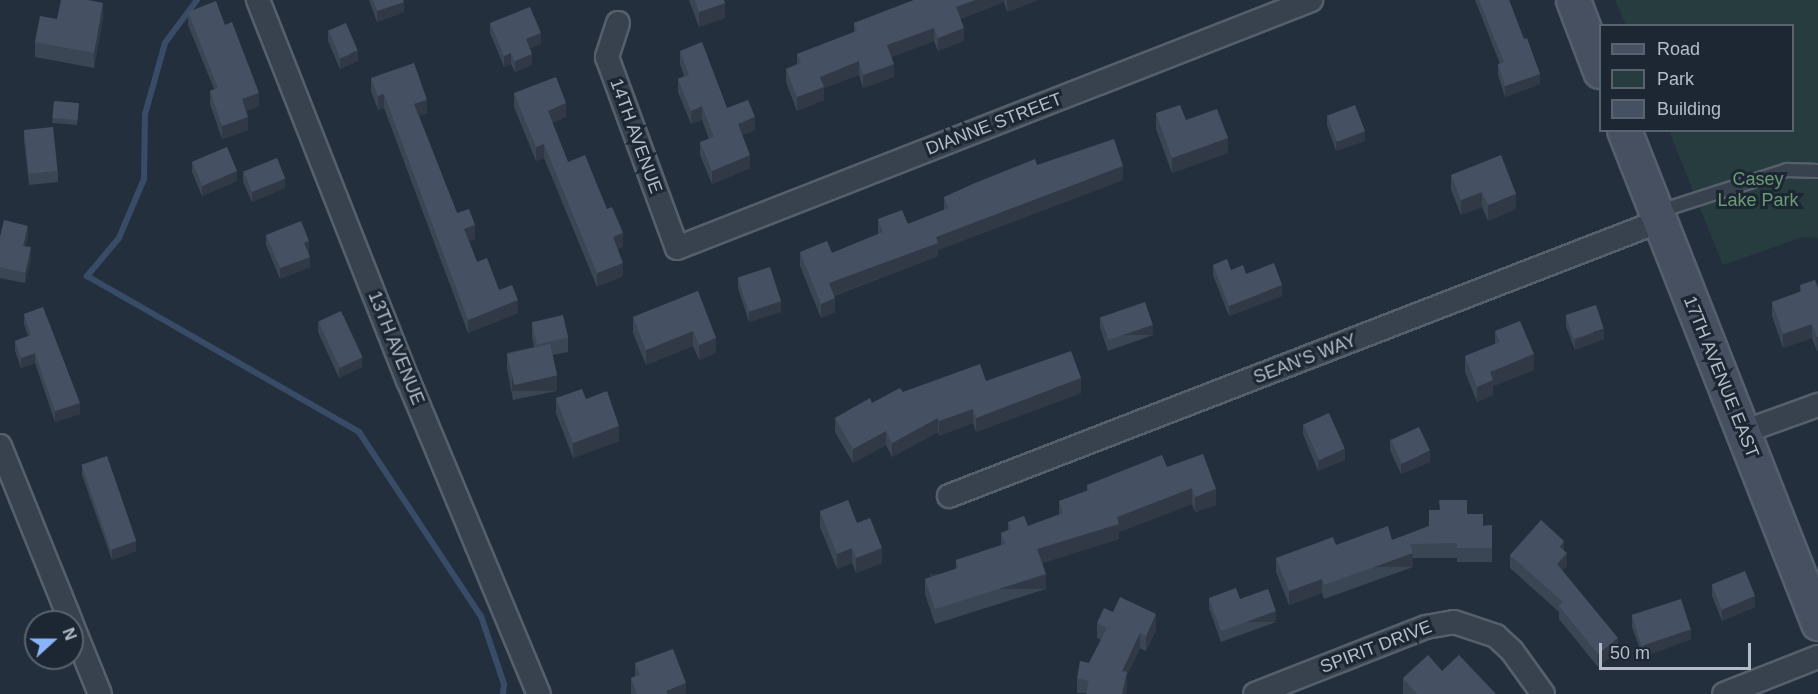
<!DOCTYPE html>
<style>
body{margin:0}
#map{position:relative;width:1818px;height:694px;overflow:hidden;background:#242f3e;font-family:Helvetica,sans-serif}
div>[style]{position:absolute}
.green>*{inset:0;background:#263c3f}
.stream>*{height:6px;margin:-3px;padding:0 3px;transform-origin:3px;border-radius:3px;background:#394c67}
.roads{filter:drop-shadow(2px 0 #565f6c) drop-shadow(-2px 0 #565f6c) drop-shadow(0 2px #565f6c) drop-shadow(0 -2px #565f6c)}
.lane>*{height:12px;margin:-6px;padding:0 6px;transform-origin:6px;border-radius:6px;background:#38414e}
.street>*{height:22px;margin:-11px;padding:0 11px;transform-origin:11px;border-radius:11px;background:#38414e}
.secondary>*{height:33px;margin:-16.5px;padding:0 16.5px;transform-origin:16.5px;border-radius:16.5px;background:#465061}
.wall>*{inset:0;background:#3b4654;transform-origin:0 0}
.shaded-wall>*{inset:0;background:#303945;transform-origin:0 0}
.building>*{inset:0;background:#455162;transform-origin:0 0}
span{translate:-50% -50%;white-space:nowrap;text-align:center;line-height:1.15;-webkit-text-stroke:6px #1d2633;paint-order:stroke}
.street-label{font-size:18px;color:#b4bcc9}
.park-label{font-size:18px;color:#6b9a76}
.legend{position:absolute;left:1599px;top:24px;width:195px;height:108px;box-sizing:border-box;background:#1d2633;border:2px solid #59626f;margin:0;padding:8px 10px;list-style:none;font-size:18px;color:#b4bcc9}
.legend li{display:flex;align-items:center;gap:12px;height:30px}
.legend b{width:30px;border:2px solid #59626f}
.north{position:absolute;left:24px;top:610px;width:60px;height:60px;box-sizing:border-box;background:#1d2633;border:2px solid #59626f;border-radius:50%;rotate:69deg;font-size:16px;font-weight:700;line-height:24px;text-align:center;color:#b4bcc9}
.north::after{content:'';display:block;margin:auto;width:21px;height:27px;background:#8ab4f8;clip-path:polygon(50% 0,100% 100%,50% 72%,0 100%)}
.scale{position:absolute;left:1599px;top:643px;width:152px;height:27px;box-sizing:border-box;border:3px solid #b4bcc9;border-top:0;padding-left:8px;font-size:18px;line-height:21px;white-space:nowrap;color:#b4bcc9;-webkit-text-stroke:4px #1d2633;paint-order:stroke}
</style>
<div id="map">
<div class="green">
<i style="clip-path:polygon(1615px 0,1818px 0,1818px 238px,1803px 237px,1723px 265px,1669px 131px,1792px 130px,1792px 26px,1626px 25px)"></i>
</div>
<div class="stream">
<i style="left:197px;top:0;width:54px;rotate:126.7deg"></i>
<i style="left:165px;top:43px;width:74px;rotate:105.7deg"></i>
<i style="left:145px;top:114px;width:65px;rotate:90.9deg"></i>
<i style="left:144px;top:179px;width:64px;rotate:113deg"></i>
<i style="left:119px;top:238px;width:50px;rotate:130.1deg"></i>
<i style="left:87px;top:276px;width:314px;rotate:29.8deg"></i>
<i style="left:359px;top:432px;width:221px;rotate:56.5deg"></i>
<i style="left:481px;top:616px;width:72px;rotate:71.3deg"></i>
<i style="left:504px;top:684px;width:10px;rotate:96deg"></i>
</div>
<div class="roads">
<div class="lane">
<i style="left:1657px;top:212px;width:137px;rotate:-17.9deg"></i>
<i style="left:1787px;top:170px;width:31px;rotate:2deg"></i>
</div>
<div class="street">
<i style="left:258px;top:0;width:409px;rotate:68.5deg"></i>
<i style="left:408px;top:380px;width:340px;rotate:67.4deg"></i>
<i style="left:618px;top:23px;width:36px;rotate:108deg"></i>
<i style="left:607px;top:57px;width:203px;rotate:69.9deg"></i>
<i style="left:677px;top:248px;width:681px;rotate:-21.36deg"></i>
<i style="left:1743px;top:432px;width:80px;rotate:-19.8deg"></i>
<i style="left:0;top:446px;width:190px;rotate:68deg"></i>
<i style="left:949px;top:496px;width:762px;rotate:-21.15deg"></i>
<i style="left:72px;top:625px;width:74px;rotate:67.9deg"></i>
<i style="left:1255px;top:694px;width:184px;rotate:-21.4deg"></i>
<i style="left:1426px;top:627px;width:28px;rotate:-10deg"></i>
<i style="left:1454px;top:622px;width:44px;rotate:18.4deg"></i>
<i style="left:1496px;top:636px;width:22px;rotate:43deg"></i>
<i style="left:1512px;top:651px;width:53px;rotate:54.2deg"></i>
<i style="left:1724px;top:694px;width:101px;rotate:-21.5deg"></i>
</div>
<div class="secondary">
<i style="left:1573px;top:0;width:76px;rotate:69.2deg"></i>
<i style="left:1624px;top:130px;width:530px;rotate:68.52deg"></i>
</div>
</div>
<div class="wall">
<i style="clip-path:polygon(369px 0,403px 0,404px 12px,377px 22px)"></i>
<i style="clip-path:polygon(689px 0,724px 0,725px 18px,699px 27px)"></i>
<i style="clip-path:polygon(914px 0,1038px 0,1007px 12px,1004px 2px,960px 19px,964px 41px,938px 51px,934px 41px,891px 57px,894px 77px,863px 88px,859px 75px,824px 88px,824px 100px,797px 111px,786px 82px,786px 69px,797px 64px,797px 54px,854px 32px,854px 23px)"></i>
<i style="clip-path:polygon(1475px 0,1509px 0,1540px 84px,1505px 97px,1498px 75px,1498px 64px,1500px 64px)"></i>
<i style="clip-path:polygon(188px 12px,259px 106px,246px 111px,248px 130px,222px 139px,210px 104px,210px 91px,214px 89px,188px 25px)"></i>
<i style="clip-path:polygon(103px 18px,94px 68px,35px 57px,35px 42px,57px 19px)"></i>
<i style="clip-path:polygon(490px 23px,541px 44px,530px 48px,532px 65px,515px 72px,511px 64px,504px 67px,490px 33px)"></i>
<i style="clip-path:polygon(328px 30px,358px 61px,340px 69px,328px 41px)"></i>
<i style="clip-path:polygon(680px 51px,727px 108px,755px 130px,742px 135px,750px 168px,712px 184px,700px 155px,700px 142px,709px 139px,702px 120px,691px 124px,678px 92px,678px 79px,684px 76px,680px 64px)"></i>
<i style="clip-path:polygon(371px 78px,427px 113px,419px 116px,457px 213px,475px 239px,469px 241px,477px 262px,518px 313px,468px 333px,384px 108px,378px 110px,371px 91px)"></i>
<i style="clip-path:polygon(514px 93px,566px 117px,552px 123px,568px 162px,623px 247px,617px 249px,623px 276px,597px 287px,544px 158px,536px 161px,514px 107px)"></i>
<i style="left:54px;top:101px;width:25px;height:22px;rotate:5deg"></i>
<i style="clip-path:polygon(1156px 113px,1186px 120px,1228px 153px,1172px 173px,1156px 129px)"></i>
<i style="clip-path:polygon(1327px 115px,1365px 141px,1336px 151px,1327px 125px)"></i>
<i style="clip-path:polygon(24px 130px,58px 171px,58px 182px,29px 185px,24px 140px)"></i>
<i style="clip-path:polygon(192px 162px,237px 181px,202px 196px,192px 172px)"></i>
<i style="clip-path:polygon(1037px 165px,1123px 180px,938px 250px,938px 256px,834px 296px,835px 312px,821px 318px,800px 266px,800px 252px,832px 253px,878px 234px,878px 219px,908px 224px,944px 210px,944px 197px)"></i>
<i style="clip-path:polygon(243px 171px,285px 188px,252px 202px,243px 182px)"></i>
<i style="clip-path:polygon(1451px 175px,1516px 209px,1488px 221px,1482px 207px,1461px 215px,1451px 190px)"></i>
<i style="clip-path:polygon(266px 235px,309px 252px,308px 252px,310px 267px,280px 279px,266px 245px)"></i>
<i style="clip-path:polygon(28px 236px,25px 246px,31px 258px,25px 283px,0 278px,0 237px)"></i>
<i style="clip-path:polygon(1213px 265px,1231px 270px,1282px 296px,1229px 316px,1213px 275px)"></i>
<i style="clip-path:polygon(738px 277px,781px 312px,749px 322px,738px 288px)"></i>
<i style="clip-path:polygon(1800px 285px,1818px 288px,1818px 350px,1817px 351px,1812px 338px,1783px 348px,1772px 316px,1772px 302px,1800px 292px)"></i>
<i style="clip-path:polygon(698px 291px,716px 353px,699px 360px,693px 346px,646px 365px,633px 333px,633px 317px)"></i>
<i style="clip-path:polygon(24px 314px,80px 414px,55px 422px,35px 363px,21px 368px,15px 351px,15px 341px,28px 336px,24px 324px)"></i>
<i style="clip-path:polygon(1566px 316px,1604px 339px,1575px 350px,1566px 327px)"></i>
<i style="clip-path:polygon(1100px 317px,1153px 335px,1108px 351px,1100px 328px)"></i>
<i style="clip-path:polygon(318px 322px,362px 367px,339px 378px,318px 332px)"></i>
<i style="clip-path:polygon(532px 322px,568px 337px,568px 352px,553px 355px,557px 391px,513px 400px,507px 368px,507px 353px,534px 347px,532px 337px)"></i>
<i style="clip-path:polygon(1495px 331px,1534px 370px,1493px 386px,1493px 395px,1477px 402px,1465px 372px,1465px 356px,1495px 344px)"></i>
<i style="clip-path:polygon(986px 381px,1081px 393px,976px 432px,973px 423px,939px 436px,938px 432px,892px 457px,886px 445px,853px 463px,835px 432px,835px 418px,872px 403px,903px 392px)"></i>
<i style="clip-path:polygon(556px 398px,586px 399px,619px 441px,573px 458px,556px 413px)"></i>
<i style="clip-path:polygon(1303px 424px,1345px 460px,1318px 471px,1303px 434px)"></i>
<i style="clip-path:polygon(1390px 439px,1430px 462px,1401px 474px,1390px 450px)"></i>
<i style="clip-path:polygon(82px 465px,136px 551px,112px 560px,82px 475px)"></i>
<i style="clip-path:polygon(1167px 467px,1216px 505px,1195px 512px,1192px 504px,1119px 532px,1119px 539px,1042px 563px,1046px 589px,935px 624px,925px 594px,925px 579px,956px 569px,956px 560px,1001px 545px,1001px 533px,1008px 530px,1008px 522px,1028px 526px,1059px 515px,1059px 501px,1087px 491px,1087px 485px)"></i>
<i style="clip-path:polygon(820px 511px,857px 523px,882px 563px,856px 573px,852px 563px,837px 569px,820px 527px)"></i>
<i style="clip-path:polygon(1467px 514px,1483px 526px,1492px 525px,1492px 562px,1457px 562px,1457px 558px,1413px 558px,1413px 567px,1324px 599px,1322px 593px,1289px 605px,1276px 572px,1276px 558px,1336px 545px,1392px 540px)"></i>
<i style="clip-path:polygon(1564px 551px,1567px 566px,1562px 571px,1618px 651px,1598px 667px,1559px 619px,1559px 612px,1510px 568px,1510px 555px)"></i>
<i style="clip-path:polygon(1712px 585px,1755px 607px,1722px 621px,1712px 596px)"></i>
<i style="clip-path:polygon(1209px 598px,1240px 599px,1276px 622px,1221px 642px,1209px 608px)"></i>
<i style="clip-path:polygon(1632px 617px,1691px 639px,1643px 657px,1632px 627px)"></i>
<i style="clip-path:polygon(1097px 623px,1156px 630px,1146px 651px,1140px 648px,1127px 675px,1127px 687px,1126px 694px,1077px 693px,1077px 678px,1089px 663px,1101px 640px,1097px 638px)"></i>
<i style="clip-path:polygon(635px 663px,686px 694px,631px 694px,631px 678px,635px 676px)"></i>
<i style="clip-path:polygon(1403px 678px,1496px 694px,1403px 694px)"></i>
</div>
<div class="shaded-wall">
<i style="clip-path:polygon(975px 0,1004px 0,1004px 2px,956px 20px,956px 7px)"></i>
<i style="clip-path:polygon(1007px 0,1038px 0,1007px 12px)"></i>
<i style="clip-path:polygon(404px 2px,404px 12px,377px 22px,377px 11px)"></i>
<i style="clip-path:polygon(103px 3px,103px 18px,94px 68px,94px 53px)"></i>
<i style="clip-path:polygon(725px 3px,725px 18px,699px 27px,699px 12px)"></i>
<i style="clip-path:polygon(934px 28px,934px 41px,887px 58px,887px 45px)"></i>
<i style="clip-path:polygon(964px 28px,964px 41px,938px 51px,938px 38px)"></i>
<i style="clip-path:polygon(541px 33px,541px 44px,526px 50px,526px 39px)"></i>
<i style="clip-path:polygon(358px 51px,358px 61px,340px 69px,340px 59px)"></i>
<i style="clip-path:polygon(511px 53px,511px 64px,504px 67px,504px 56px)"></i>
<i style="clip-path:polygon(532px 54px,532px 65px,515px 72px,515px 61px)"></i>
<i style="clip-path:polygon(859px 61px,859px 75px,824px 88px,824px 100px,797px 111px,797px 97px,820px 77px)"></i>
<i style="clip-path:polygon(894px 64px,894px 77px,863px 88px,863px 75px)"></i>
<i style="clip-path:polygon(1540px 74px,1540px 84px,1505px 97px,1505px 86px)"></i>
<i style="clip-path:polygon(259px 93px,259px 106px,242px 113px,242px 99px)"></i>
<i style="clip-path:polygon(384px 94px,384px 108px,378px 110px,378px 96px)"></i>
<i style="clip-path:polygon(427px 100px,427px 113px,414px 118px,414px 104px)"></i>
<i style="clip-path:polygon(566px 103px,566px 117px,548px 125px,548px 111px)"></i>
<i style="clip-path:polygon(702px 106px,702px 120px,691px 124px,691px 111px)"></i>
<i style="clip-path:polygon(248px 117px,248px 130px,222px 139px,222px 126px)"></i>
<i style="clip-path:polygon(755px 117px,755px 130px,738px 137px,738px 124px)"></i>
<i style="clip-path:polygon(1365px 131px,1365px 141px,1336px 151px,1336px 141px)"></i>
<i style="clip-path:polygon(1228px 138px,1228px 153px,1172px 173px,1172px 158px)"></i>
<i style="clip-path:polygon(544px 144px,544px 158px,536px 161px,536px 147px)"></i>
<i style="clip-path:polygon(750px 155px,750px 168px,712px 184px,712px 171px)"></i>
<i style="clip-path:polygon(1123px 166px,1123px 180px,938px 250px,938px 256px,829px 297px,829px 283px,936px 237px)"></i>
<i style="clip-path:polygon(237px 171px,237px 181px,202px 196px,202px 186px)"></i>
<i style="clip-path:polygon(285px 178px,285px 188px,252px 202px,252px 191px)"></i>
<i style="clip-path:polygon(1482px 192px,1482px 207px,1461px 215px,1461px 200px)"></i>
<i style="clip-path:polygon(1516px 194px,1516px 209px,1488px 221px,1488px 205px)"></i>
<i style="clip-path:polygon(475px 225px,475px 239px,464px 243px,464px 229px)"></i>
<i style="clip-path:polygon(28px 226px,28px 236px,23px 256px,23px 246px)"></i>
<i style="clip-path:polygon(623px 233px,623px 247px,613px 251px,613px 237px)"></i>
<i style="clip-path:polygon(309px 241px,309px 252px,304px 253px,304px 243px)"></i>
<i style="clip-path:polygon(31px 247px,31px 258px,25px 283px,25px 273px)"></i>
<i style="clip-path:polygon(310px 257px,310px 267px,280px 279px,280px 268px)"></i>
<i style="clip-path:polygon(623px 263px,623px 276px,597px 287px,597px 273px)"></i>
<i style="clip-path:polygon(1282px 285px,1282px 296px,1229px 316px,1229px 306px)"></i>
<i style="clip-path:polygon(835px 298px,835px 312px,821px 318px,821px 304px)"></i>
<i style="clip-path:polygon(518px 300px,518px 313px,468px 333px,468px 320px)"></i>
<i style="clip-path:polygon(781px 301px,781px 312px,749px 322px,749px 311px)"></i>
<i style="clip-path:polygon(1812px 324px,1812px 338px,1783px 348px,1783px 334px)"></i>
<i style="left:1153px;top:325px;width:10px;height:48px;rotate:90deg"></i>
<i style="clip-path:polygon(1604px 329px,1604px 339px,1575px 350px,1575px 340px)"></i>
<i style="clip-path:polygon(693px 331px,693px 346px,646px 365px,646px 350px)"></i>
<i style="left:1817px;top:337px;width:1px;height:14px"></i>
<i style="clip-path:polygon(716px 338px,716px 353px,699px 360px,699px 345px)"></i>
<i style="clip-path:polygon(35px 353px,35px 363px,21px 368px,21px 358px)"></i>
<i style="clip-path:polygon(1534px 354px,1534px 370px,1493px 386px,1493px 395px,1477px 402px,1477px 387px,1490px 372px)"></i>
<i style="clip-path:polygon(362px 357px,362px 367px,339px 378px,339px 367px)"></i>
<i style="left:557px;top:375px;width:16px;height:45px;rotate:90deg"></i>
<i style="clip-path:polygon(1081px 378px,1081px 393px,976px 432px,976px 418px)"></i>
<i style="clip-path:polygon(80px 403px,80px 414px,55px 422px,55px 411px)"></i>
<i style="clip-path:polygon(973px 409px,973px 423px,939px 436px,939px 421px)"></i>
<i style="clip-path:polygon(938px 418px,938px 432px,892px 457px,892px 443px)"></i>
<i style="clip-path:polygon(619px 426px,619px 441px,573px 458px,573px 443px)"></i>
<i style="clip-path:polygon(886px 431px,886px 445px,853px 463px,853px 449px)"></i>
<i style="clip-path:polygon(1345px 449px,1345px 460px,1318px 471px,1318px 460px)"></i>
<i style="clip-path:polygon(1430px 451px,1430px 462px,1401px 474px,1401px 464px)"></i>
<i style="clip-path:polygon(1192px 488px,1192px 504px,1119px 532px,1119px 539px,1037px 565px,1037px 549px,1117px 517px)"></i>
<i style="clip-path:polygon(1216px 489px,1216px 505px,1195px 512px,1195px 497px)"></i>
<i style="clip-path:polygon(136px 541px,136px 551px,112px 560px,112px 549px)"></i>
<i style="clip-path:polygon(1564px 541px,1564px 555px,1560px 547px)"></i>
<i style="clip-path:polygon(852px 548px,852px 563px,837px 569px,837px 554px)"></i>
<i style="clip-path:polygon(882px 548px,882px 563px,856px 573px,856px 558px)"></i>
<i style="left:1413px;top:553px;width:14px;height:95px;rotate:90deg"></i>
<i style="clip-path:polygon(1567px 553px,1567px 566px,1557px 578px,1557px 564px)"></i>
<i style="left:1046px;top:574px;width:15px;height:116px;rotate:90deg"></i>
<i style="clip-path:polygon(1322px 579px,1322px 593px,1289px 605px,1289px 591px)"></i>
<i style="clip-path:polygon(1755px 596px,1755px 607px,1722px 621px,1722px 610px)"></i>
<i style="left:1276px;top:611px;width:11px;height:59px;rotate:90deg"></i>
<i style="clip-path:polygon(1156px 614px,1156px 630px,1146px 651px,1146px 636px)"></i>
<i style="clip-path:polygon(1691px 629px,1691px 639px,1643px 657px,1643px 646px)"></i>
<i style="clip-path:polygon(1140px 633px,1140px 648px,1127px 675px,1127px 687px,1126px 694px,1122px 694px,1122px 671px)"></i>
<i style="clip-path:polygon(1618px 638px,1618px 651px,1598px 667px,1598px 654px)"></i>
<i style="clip-path:polygon(686px 683px,686px 694px,666px 694px,666px 691px)"></i>
</div>
<div class="building">
<i style="clip-path:polygon(61px 0,88px 0,103px 3px,94px 53px,35px 42px,40px 16px,57px 19px)"></i>
<i style="clip-path:polygon(373px 0,403px 0,404px 2px,377px 11px)"></i>
<i style="clip-path:polygon(695px 0,724px 0,725px 3px,699px 12px)"></i>
<i style="clip-path:polygon(914px 0,975px 0,956px 7px,964px 28px,938px 38px,934px 28px,887px 45px,894px 64px,863px 75px,859px 61px,820px 77px,824px 87px,797px 97px,786px 69px,801px 63px,797px 54px,857px 31px,854px 23px)"></i>
<i style="clip-path:polygon(1479px 0,1509px 0,1524px 39px,1527px 38px,1540px 74px,1505px 86px,1498px 64px,1504px 62px)"></i>
<i style="clip-path:polygon(216px 1px,225px 25px,232px 22px,259px 93px,242px 99px,248px 117px,222px 126px,210px 91px,218px 88px,188px 12px)"></i>
<i style="clip-path:polygon(530px 7px,541px 33px,526px 39px,532px 54px,515px 61px,511px 53px,504px 56px,490px 23px)"></i>
<i style="left:346px;top:23px;width:30px;height:19px;rotate:67deg"></i>
<i style="clip-path:polygon(702px 42px,727px 108px,748px 100px,755px 117px,738px 124px,750px 155px,712px 171px,700px 142px,714px 137px,702px 106px,691px 111px,678px 79px,689px 75px,680px 51px)"></i>
<i style="clip-path:polygon(414px 63px,427px 100px,414px 104px,457px 213px,469px 209px,475px 225px,464px 229px,477px 262px,487px 258px,499px 290px,512px 285px,518px 300px,468px 320px,384px 94px,378px 96px,371px 78px)"></i>
<i style="clip-path:polygon(556px 77px,566px 103px,548px 111px,568px 162px,585px 155px,607px 209px,612px 207px,623px 233px,613px 237px,623px 263px,597px 273px,544px 144px,536px 147px,514px 93px)"></i>
<i style="left:54px;top:101px;width:25px;height:17px;rotate:5deg"></i>
<i style="clip-path:polygon(1180px 105px,1186px 120px,1217px 109px,1228px 138px,1172px 158px,1156px 113px)"></i>
<i style="left:1355px;top:105px;width:28px;height:30px;rotate:69deg"></i>
<i style="left:53px;top:127px;width:44px;height:29px;rotate:84deg"></i>
<i style="clip-path:polygon(1114px 139px,1123px 166px,936px 237px,938px 243px,829px 283px,835px 298px,821px 304px,800px 252px,827px 241px,832px 253px,883px 232px,878px 219px,902px 210px,908px 224px,948px 208px,944px 197px,975px 183px,1035px 159px,1037px 165px)"></i>
<i style="left:227px;top:147px;width:26px;height:38px;rotate:67deg"></i>
<i style="clip-path:polygon(1501px 155px,1516px 194px,1488px 205px,1482px 192px,1461px 200px,1451px 175px)"></i>
<i style="left:277px;top:158px;width:22px;height:36px;rotate:68deg"></i>
<i style="clip-path:polygon(4px 220px,28px 226px,23px 246px,31px 247px,25px 273px,0 267px,0 237px)"></i>
<i style="clip-path:polygon(301px 221px,309px 241px,304px 243px,310px 257px,280px 268px,266px 235px)"></i>
<i style="clip-path:polygon(1227px 259px,1231px 270px,1243px 265px,1246px 274px,1274px 263px,1282px 285px,1229px 306px,1213px 265px)"></i>
<i style="left:770px;top:267px;width:36px;height:34px;rotate:72deg"></i>
<i style="clip-path:polygon(1815px 280px,1818px 288px,1818px 337px,1817px 337px,1812px 324px,1783px 334px,1772px 302px,1802px 291px,1800px 285px)"></i>
<i style="clip-path:polygon(698px 291px,716px 338px,699px 345px,693px 331px,646px 350px,633px 317px)"></i>
<i style="left:1145px;top:302px;width:24px;height:47px;rotate:71deg"></i>
<i style="left:1596px;top:305px;width:25px;height:32px;rotate:72deg"></i>
<i style="clip-path:polygon(43px 307px,80px 403px,55px 411px,35px 353px,21px 358px,15px 341px,31px 335px,24px 314px)"></i>
<i style="left:341px;top:311px;width:51px;height:25px;rotate:65deg"></i>
<i style="left:563px;top:315px;width:23px;height:32px;rotate:77deg"></i>
<i style="clip-path:polygon(1520px 321px,1534px 354px,1490px 372px,1493px 380px,1477px 387px,1465px 356px,1500px 342px,1495px 331px)"></i>
<i style="left:550px;top:344px;width:32px;height:44px;rotate:77deg"></i>
<i style="clip-path:polygon(1071px 351px,1081px 378px,976px 418px,973px 409px,939px 421px,938px 418px,892px 443px,886px 431px,853px 449px,835px 418px,870px 398px,872px 403px,900px 388px,903px 392px,980px 364px,986px 381px)"></i>
<i style="clip-path:polygon(582px 389px,586px 399px,607px 391px,619px 426px,573px 443px,556px 398px)"></i>
<i style="left:1329px;top:413px;width:39px;height:28px;rotate:66deg"></i>
<i style="left:1419px;top:427px;width:26px;height:31px;rotate:65deg"></i>
<i style="clip-path:polygon(1203px 454px,1216px 489px,1195px 497px,1192px 488px,1117px 517px,1119px 524px,1037px 549px,1046px 574px,935px 609px,925px 579px,958px 568px,956px 560px,1005px 544px,1001px 533px,1011px 529px,1008px 522px,1024px 516px,1028px 526px,1063px 513px,1059px 501px,1089px 490px,1087px 485px,1162px 455px,1167px 467px)"></i>
<i style="left:107px;top:456px;width:90px;height:27px;rotate:71deg"></i>
<i style="clip-path:polygon(848px 500px,857px 523px,870px 518px,882px 548px,856px 558px,852px 548px,837px 554px,820px 511px)"></i>
<i style="clip-path:polygon(1439px 500px,1467px 500px,1467px 514px,1483px 514px,1483px 526px,1492px 525px,1492px 548px,1457px 548px,1457px 543px,1410px 544px,1413px 553px,1324px 585px,1322px 579px,1289px 591px,1276px 558px,1333px 537px,1336px 545px,1388px 526px,1392px 540px,1429px 526px,1429px 510px,1440px 510px)"></i>
<i style="clip-path:polygon(1541px 520px,1564px 541px,1560px 547px,1567px 553px,1557px 564px,1618px 638px,1598px 654px,1559px 606px,1563px 602px,1510px 555px)"></i>
<i style="left:1745px;top:571px;width:27px;height:36px;rotate:68deg"></i>
<i style="clip-path:polygon(1236px 588px,1240px 599px,1268px 589px,1276px 611px,1221px 631px,1209px 598px)"></i>
<i style="clip-path:polygon(1120px 597px,1156px 614px,1146px 636px,1140px 633px,1122px 671px,1127px 672px,1122px 694px,1086px 694px,1089px 681px,1077px 678px,1080px 661px,1089px 663px,1107px 628px,1097px 623px,1104px 608px,1113px 612px)"></i>
<i style="left:1681px;top:599px;width:32px;height:52px;rotate:72deg"></i>
<i style="clip-path:polygon(673px 649px,686px 683px,666px 691px,668px 694px,637px 694px,631px 678px,640px 675px,635px 663px)"></i>
<i style="clip-path:polygon(1428px 655px,1442px 671px,1459px 655px,1496px 694px,1417px 694px,1403px 678px)"></i>
</div>
<div class="street-label">
<span style="left:994px;top:124px;rotate:-21deg">DIANNE STREET</span>
<span style="left:636px;top:136px;rotate:70deg">14TH AVENUE</span>
<span style="left:396px;top:348px;rotate:68deg">13TH AVENUE</span>
<span style="left:1305px;top:359px;rotate:-21deg">SEAN'S WAY</span>
<span style="left:1721px;top:377px;rotate:68deg">17TH AVENUE EAST</span>
<span style="left:1376px;top:647px;rotate:-21deg">SPIRIT DRIVE</span>
</div>
<div class="park-label">
<span style="left:1758px;top:190px">Casey<br>Lake Park</span>
</div>
<ul class="legend">
<li><b style="height:8px;background:#465061"></b>Road</li>
<li><b style="height:16px;background:#263c3f"></b>Park</li>
<li><b style="height:16px;background:#455162"></b>Building</li>
</ul>
<div class="north">N</div>
<div class="scale">50 m</div>
</div>
